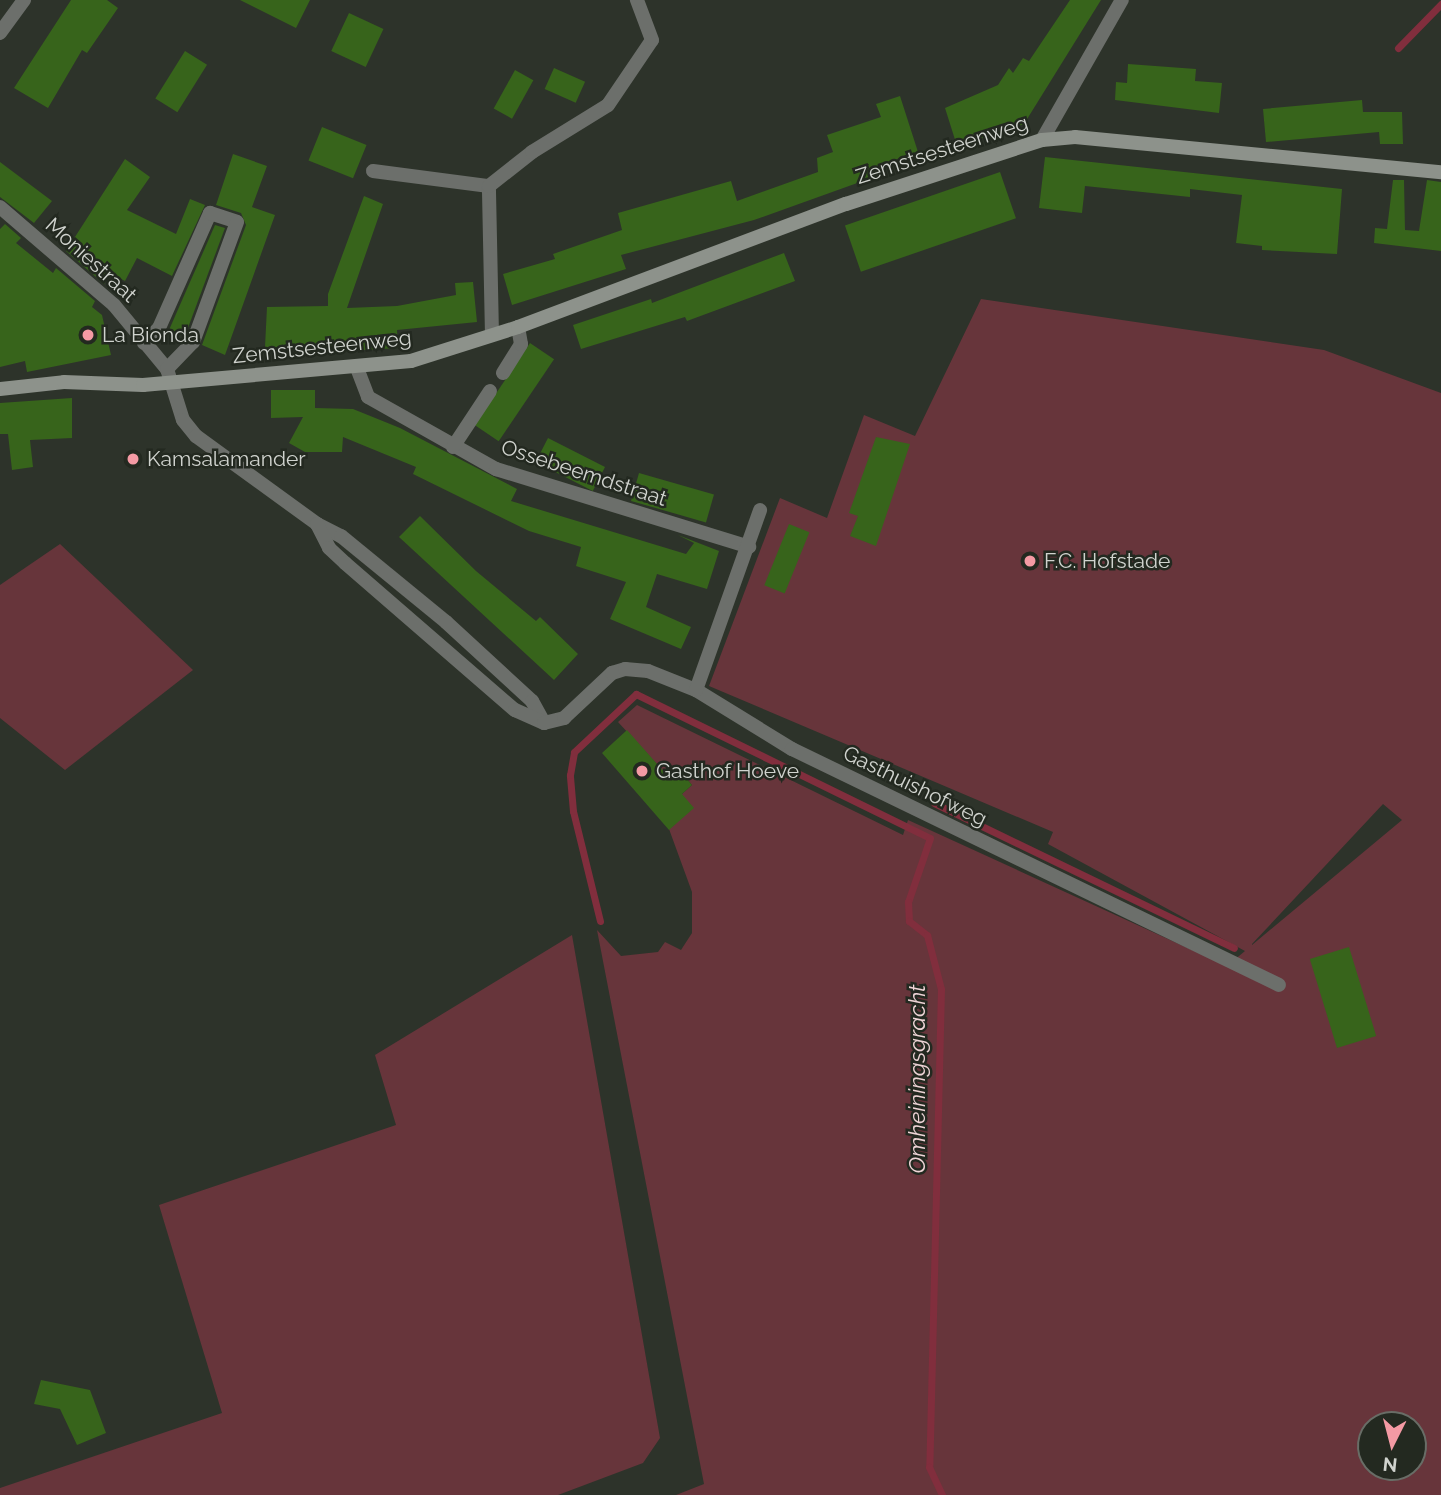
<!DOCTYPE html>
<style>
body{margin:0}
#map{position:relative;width:1441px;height:1495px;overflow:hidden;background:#2d332a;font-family:Raleway,sans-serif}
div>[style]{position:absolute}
.green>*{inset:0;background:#67353b}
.stream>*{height:7px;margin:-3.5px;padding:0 3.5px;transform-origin:3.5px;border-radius:3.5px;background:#812e3d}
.building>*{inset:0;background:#37641b;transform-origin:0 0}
.street>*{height:14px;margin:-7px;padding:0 7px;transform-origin:7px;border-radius:7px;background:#6c6f6b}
.secondary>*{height:14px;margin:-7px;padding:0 7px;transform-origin:7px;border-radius:7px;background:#8d928b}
.dots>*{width:19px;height:19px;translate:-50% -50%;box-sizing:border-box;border:4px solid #232920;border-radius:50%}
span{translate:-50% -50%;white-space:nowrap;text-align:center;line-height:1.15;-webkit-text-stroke:5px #232920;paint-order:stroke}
.street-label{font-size:21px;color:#d0d3ce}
.poi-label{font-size:21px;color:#d0d3ce}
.left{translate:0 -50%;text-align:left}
.water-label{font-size:23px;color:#eed4d6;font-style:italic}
.north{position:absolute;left:1357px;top:1411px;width:70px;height:70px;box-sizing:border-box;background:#232920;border:2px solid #686d66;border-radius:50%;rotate:186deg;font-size:19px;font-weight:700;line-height:28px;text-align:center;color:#d0d3ce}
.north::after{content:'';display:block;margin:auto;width:24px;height:32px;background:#f49aa4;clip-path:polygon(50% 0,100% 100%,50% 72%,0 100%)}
</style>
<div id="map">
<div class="green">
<i style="clip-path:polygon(evenodd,981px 299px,1324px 350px,1441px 393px,1441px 1495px,676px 1495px,704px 1484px,597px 930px,621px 956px,658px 952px,665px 942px,681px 950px,692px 933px,692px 892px,669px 829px,682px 794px,692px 785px,676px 766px,666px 774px,618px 722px,637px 705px,903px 835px,908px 820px,1227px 966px,1245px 951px,1048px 844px,1053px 832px,709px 686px,780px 498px,827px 518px,864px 415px,915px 436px,981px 299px,1383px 804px,1402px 820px,1252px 945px,1252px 944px,1383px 804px,981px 299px,1371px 1425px,1413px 1425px,1413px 1467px,1371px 1467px,1371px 1425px)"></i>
<i style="clip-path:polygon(60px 544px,193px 670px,65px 770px,0 718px,0 585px)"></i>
<i style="clip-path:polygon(572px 935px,660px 1438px,643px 1463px,558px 1495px,0 1495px,0 1488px,222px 1413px,159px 1205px,396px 1125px,375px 1055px)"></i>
</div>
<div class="stream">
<i style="left:1398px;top:48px;width:62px;rotate:-45.7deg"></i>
<i style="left:934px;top:803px;width:333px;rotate:25.8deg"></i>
<i style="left:600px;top:921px;width:113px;rotate:-103.8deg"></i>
<i style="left:573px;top:811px;width:36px;rotate:-95deg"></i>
<i style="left:570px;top:775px;width:23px;rotate:-80deg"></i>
<i style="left:574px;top:752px;width:85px;rotate:-43.1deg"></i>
<i style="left:636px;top:694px;width:327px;rotate:26.1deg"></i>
<i style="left:930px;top:838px;width:68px;rotate:109deg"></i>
<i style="left:908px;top:902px;width:19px;rotate:87deg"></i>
<i style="left:909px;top:921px;width:23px;rotate:38deg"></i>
<i style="left:927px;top:935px;width:56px;rotate:75.5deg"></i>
<i style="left:941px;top:989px;width:478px;rotate:91.4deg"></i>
<i style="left:929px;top:1467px;width:31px;rotate:65deg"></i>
</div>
<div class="building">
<i style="clip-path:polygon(71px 0,107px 0,118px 8px,87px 53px,82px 50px,48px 108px,14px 88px)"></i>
<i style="clip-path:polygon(240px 0,310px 0,296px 28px)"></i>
<i style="clip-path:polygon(1070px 0,1101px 0,1024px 124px,957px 146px,945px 108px,998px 85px,1009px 68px,1013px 73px,1023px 58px,1029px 61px)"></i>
<i style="left:349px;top:13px;width:38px;height:42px;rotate:25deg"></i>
<i style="left:185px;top:51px;width:26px;height:56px;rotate:32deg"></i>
<i style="clip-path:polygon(1128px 64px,1196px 69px,1195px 81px,1222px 83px,1219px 113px,1115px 100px,1116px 82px,1127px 83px)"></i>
<i style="left:554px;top:68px;width:34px;height:23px;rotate:24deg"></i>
<i style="left:515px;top:70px;width:21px;height:44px;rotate:29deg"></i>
<i style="clip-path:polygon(900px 96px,918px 152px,871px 168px,874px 177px,754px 220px,621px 255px,626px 269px,512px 305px,503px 274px,555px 259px,553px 254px,622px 230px,618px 213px,731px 181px,737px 201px,818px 172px,817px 158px,833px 152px,827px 135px,881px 117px,876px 104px)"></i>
<i style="clip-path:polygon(1362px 100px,1363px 112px,1402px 112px,1403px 144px,1380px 144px,1379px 132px,1266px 142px,1263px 109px)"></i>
<i style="left:322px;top:127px;width:48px;height:36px;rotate:22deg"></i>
<i style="clip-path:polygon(233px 154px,267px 166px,252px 207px,275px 215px,225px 355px,202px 345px,246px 225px,241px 213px,216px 205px)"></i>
<i style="clip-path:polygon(1045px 157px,1342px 189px,1337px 254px,1262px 250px,1262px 246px,1236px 243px,1242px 195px,1190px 189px,1190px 197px,1085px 186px,1082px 213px,1039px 208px)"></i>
<i style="clip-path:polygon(125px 159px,150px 177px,127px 210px,176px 234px,190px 199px,205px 205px,172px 276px,137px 258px,125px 281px,110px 273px,104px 284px,66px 251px)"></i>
<i style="clip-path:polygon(0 162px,52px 201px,34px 223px,0 197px)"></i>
<i style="left:1000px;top:172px;width:49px;height:164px;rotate:71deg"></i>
<i style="clip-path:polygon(1393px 180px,1404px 180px,1405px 230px,1419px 231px,1427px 180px,1441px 182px,1441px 251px,1374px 243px,1375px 228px,1387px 229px)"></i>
<i style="clip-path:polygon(364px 196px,383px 204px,347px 308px,397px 306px,456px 295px,455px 283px,473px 282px,477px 322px,397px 330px,398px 348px,331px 352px,329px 347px,265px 347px,267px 307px,328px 306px,328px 294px)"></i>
<i style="clip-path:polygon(5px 224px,21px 238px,16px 243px,53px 273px,56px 268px,95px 301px,92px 307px,102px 315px,111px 355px,27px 372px,25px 361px,0 367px,0 229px)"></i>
<i style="clip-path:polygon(215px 225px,225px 228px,185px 336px,169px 330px)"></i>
<i style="clip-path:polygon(784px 253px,795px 281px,687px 321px,685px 317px,581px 349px,573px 325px,651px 299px,652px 303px)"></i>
<i style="left:530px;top:343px;width:29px;height:99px;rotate:34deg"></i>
<i style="clip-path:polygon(271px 390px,315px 390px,315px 408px,353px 409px,400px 428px,517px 489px,511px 501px,686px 554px,694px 543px,678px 535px,719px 551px,707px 589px,657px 574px,646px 607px,691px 627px,681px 649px,610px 619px,626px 582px,576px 566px,581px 547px,529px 531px,413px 474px,416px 467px,343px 437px,342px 452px,305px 452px,289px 443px,303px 417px,271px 418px)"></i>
<i style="clip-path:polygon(72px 398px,72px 438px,30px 440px,33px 467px,12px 470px,8px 434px,0 434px,0 403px)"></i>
<i style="clip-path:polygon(876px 437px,910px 444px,876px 546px,850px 536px,858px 516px,849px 513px)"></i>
<i style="left:548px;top:438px;width:64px;height:27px;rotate:27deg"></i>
<i style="left:639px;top:473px;width:78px;height:29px;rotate:16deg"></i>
<i style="clip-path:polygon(420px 516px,476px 571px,536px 621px,540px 617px,578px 654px,554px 680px,399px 537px)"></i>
<i style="left:789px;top:524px;width:22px;height:66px;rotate:22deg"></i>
<i style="clip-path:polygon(627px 730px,666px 774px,676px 766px,692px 785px,682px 794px,694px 808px,669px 830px,602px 753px)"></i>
<i style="left:1349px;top:947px;width:93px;height:41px;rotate:73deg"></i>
<i style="clip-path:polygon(41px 1380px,90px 1390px,106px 1433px,77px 1445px,60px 1409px,34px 1404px)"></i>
</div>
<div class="street">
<i style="left:0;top:33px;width:41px;rotate:-54deg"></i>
<i style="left:1042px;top:140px;width:161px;rotate:-60.3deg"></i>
<i style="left:373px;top:171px;width:117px;rotate:7.4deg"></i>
<i style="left:0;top:207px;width:150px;rotate:40.7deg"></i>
<i style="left:114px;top:305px;width:83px;rotate:50.4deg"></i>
<i style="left:167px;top:369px;width:53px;rotate:72.6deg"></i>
<i style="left:183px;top:420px;width:21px;rotate:51deg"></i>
<i style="left:196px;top:436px;width:150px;rotate:36deg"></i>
<i style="left:317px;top:524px;width:27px;rotate:27deg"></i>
<i style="left:341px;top:536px;width:136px;rotate:39.3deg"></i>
<i style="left:446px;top:622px;width:117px;rotate:42.6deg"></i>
<i style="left:532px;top:701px;width:25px;rotate:61deg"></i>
<i style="left:492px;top:335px;width:149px;rotate:-91.2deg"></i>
<i style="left:489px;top:186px;width:55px;rotate:-38.3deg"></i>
<i style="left:532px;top:152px;width:89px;rotate:-31.7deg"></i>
<i style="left:608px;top:105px;width:78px;rotate:-55.9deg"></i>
<i style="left:652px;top:40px;width:43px;rotate:-110.6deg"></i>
<i style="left:144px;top:343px;width:21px;rotate:-45deg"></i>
<i style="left:159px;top:328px;width:126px;rotate:-66.1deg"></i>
<i style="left:210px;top:213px;width:28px;rotate:18deg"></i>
<i style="left:237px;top:222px;width:128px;rotate:110.1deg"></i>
<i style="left:193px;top:342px;width:37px;rotate:134deg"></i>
<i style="left:357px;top:368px;width:31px;rotate:69deg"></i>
<i style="left:368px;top:397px;width:147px;rotate:29.4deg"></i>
<i style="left:496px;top:469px;width:265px;rotate:17.1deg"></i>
<i style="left:503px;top:373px;width:34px;rotate:-58deg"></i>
<i style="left:521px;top:344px;width:17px;rotate:-100deg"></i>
<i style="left:453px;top:447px;width:67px;rotate:-56.5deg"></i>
<i style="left:317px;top:524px;width:27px;rotate:63deg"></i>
<i style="left:329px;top:548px;width:22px;rotate:43deg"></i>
<i style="left:345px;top:563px;width:225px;rotate:40.9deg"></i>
<i style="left:515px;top:710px;width:32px;rotate:24deg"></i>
<i style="left:544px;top:723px;width:21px;rotate:-14deg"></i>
<i style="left:564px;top:718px;width:66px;rotate:-43.2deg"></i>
<i style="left:612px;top:673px;width:14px;rotate:-17deg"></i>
<i style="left:625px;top:669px;width:23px;rotate:5deg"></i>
<i style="left:648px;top:671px;width:52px;rotate:21.6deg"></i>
<i style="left:696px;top:690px;width:113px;rotate:31.6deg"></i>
<i style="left:792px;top:749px;width:541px;rotate:25.85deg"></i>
<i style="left:696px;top:690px;width:191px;rotate:-70.4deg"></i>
</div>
<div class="secondary">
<i style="left:0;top:389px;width:64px;rotate:-6.2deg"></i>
<i style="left:64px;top:382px;width:79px;rotate:2.2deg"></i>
<i style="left:143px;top:385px;width:269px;rotate:-5.1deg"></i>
<i style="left:411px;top:361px;width:112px;rotate:-17.6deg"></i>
<i style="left:518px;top:327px;width:350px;rotate:-20.6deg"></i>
<i style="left:846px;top:204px;width:206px;rotate:-18.1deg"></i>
<i style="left:1042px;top:140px;width:33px;rotate:-5deg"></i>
<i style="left:1075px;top:137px;width:368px;rotate:5.5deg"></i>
</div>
<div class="dots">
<i style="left:88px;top:335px;background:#f49aa4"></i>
<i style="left:133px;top:459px;background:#f49aa4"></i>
<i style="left:1030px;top:561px;background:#f49aa4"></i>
<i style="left:642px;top:771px;background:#f49aa4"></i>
</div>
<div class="street-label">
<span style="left:942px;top:150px;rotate:-18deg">Zemstsesteenweg</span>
<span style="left:91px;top:260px;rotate:42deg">Moniestraat</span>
<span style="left:322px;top:347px;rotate:-6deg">Zemstsesteenweg</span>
<span style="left:584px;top:473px;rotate:18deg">Ossebeemdstraat</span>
<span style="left:915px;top:786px;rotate:26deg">Gasthuishofweg</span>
</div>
<div class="poi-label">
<span class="left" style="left:102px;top:335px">La Bionda</span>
<span class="left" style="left:147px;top:459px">Kamsalamander</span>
<span class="left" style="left:1044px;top:561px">F.C. Hofstade</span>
<span class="left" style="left:656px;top:771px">Gasthof Hoeve</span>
</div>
<div class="water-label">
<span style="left:917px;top:1079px;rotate:-90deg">Omheiningsgracht</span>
</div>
<div class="north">N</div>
</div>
